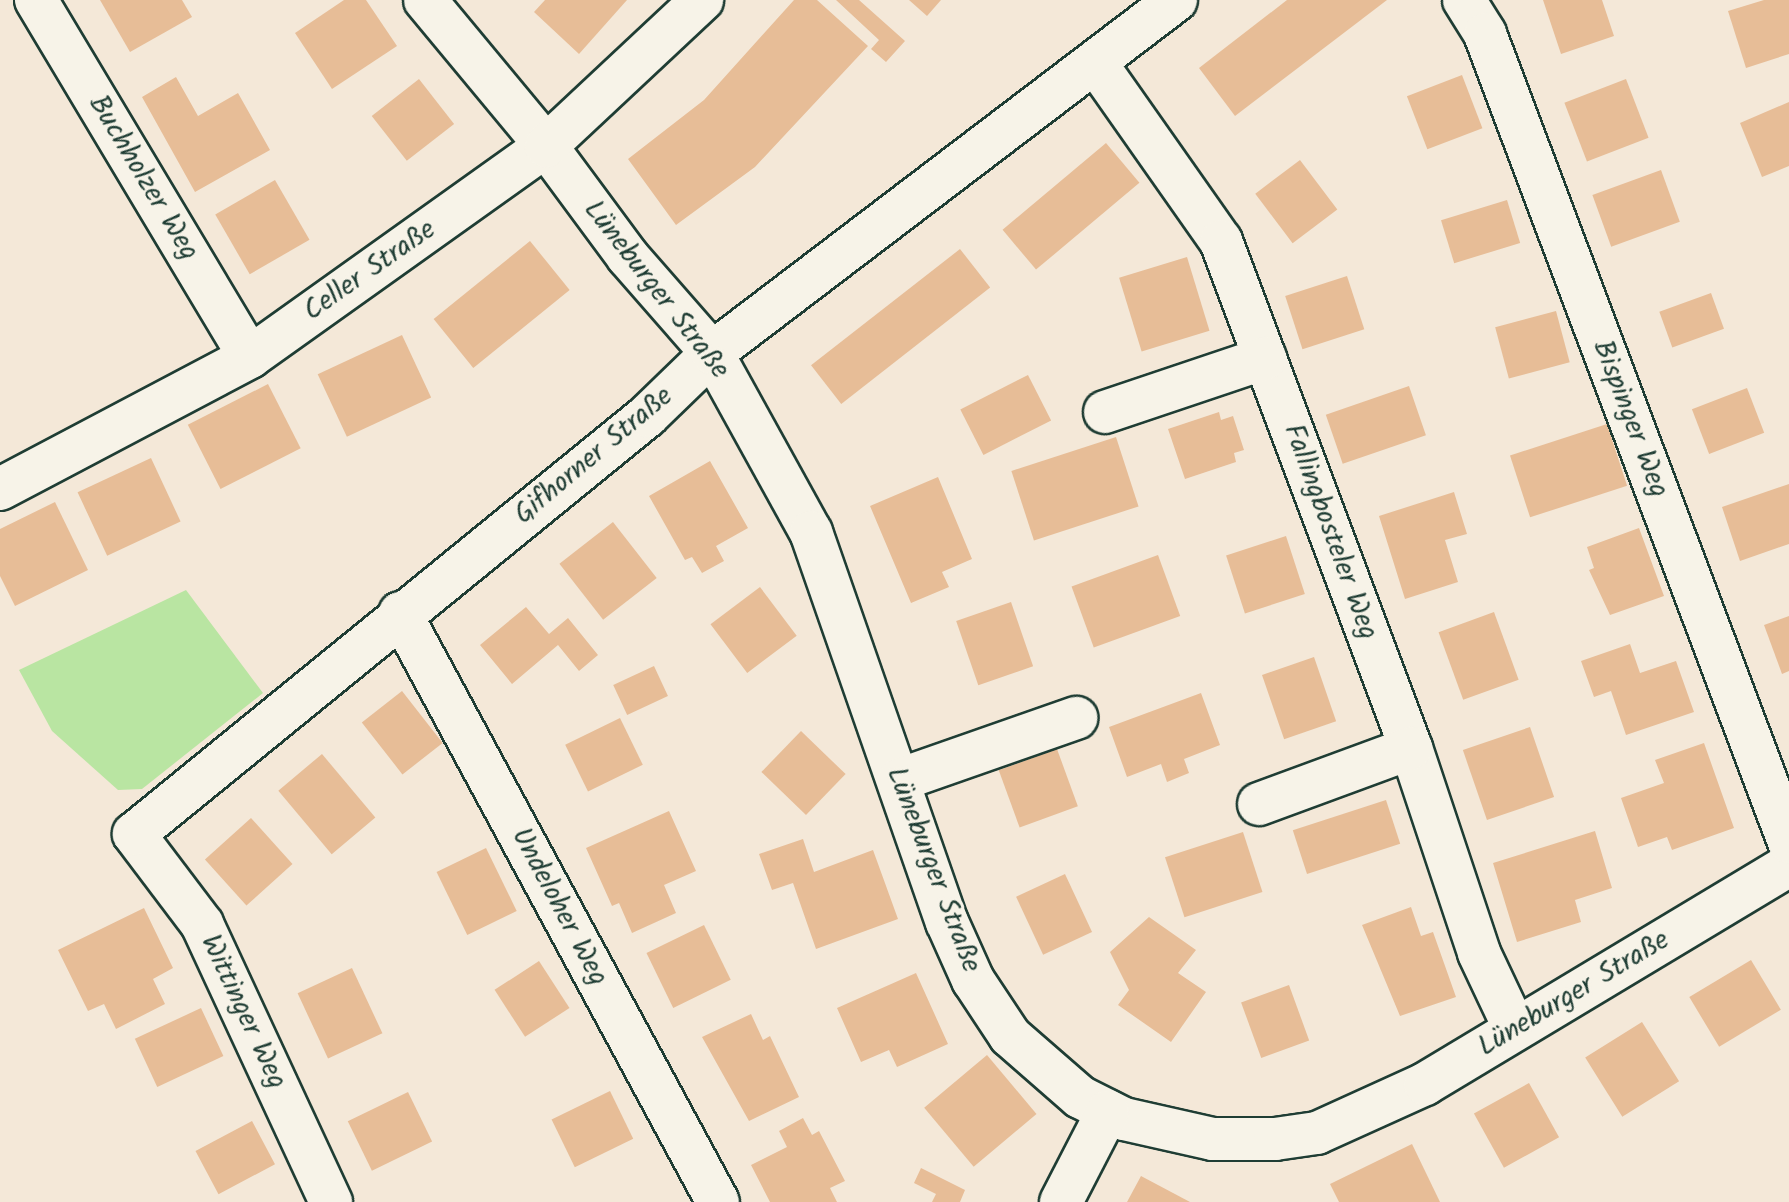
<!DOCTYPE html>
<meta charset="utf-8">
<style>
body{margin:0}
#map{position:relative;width:1789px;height:1202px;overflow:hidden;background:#f4e8d8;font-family:Kalam,sans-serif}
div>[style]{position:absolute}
.green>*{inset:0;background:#b9e5a2}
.building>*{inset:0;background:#e7bd97;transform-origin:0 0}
.roads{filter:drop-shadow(2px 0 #1f3d34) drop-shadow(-2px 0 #1f3d34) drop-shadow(0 2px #1f3d34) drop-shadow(0 -2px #1f3d34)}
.minor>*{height:42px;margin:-21px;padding:0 21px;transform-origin:21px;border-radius:21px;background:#f7f3e8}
span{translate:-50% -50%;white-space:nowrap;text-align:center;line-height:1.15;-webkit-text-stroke:6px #f7f3e8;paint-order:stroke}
.street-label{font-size:28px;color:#1f3d34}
</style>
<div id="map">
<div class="green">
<i style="clip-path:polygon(186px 590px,263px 693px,142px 789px,118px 790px,52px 731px,19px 670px)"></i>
</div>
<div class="building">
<i style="clip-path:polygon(100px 0,182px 0,192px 17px,130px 52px)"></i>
<i style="clip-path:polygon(344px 0,366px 0,397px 46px,332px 89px,295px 33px)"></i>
<i style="clip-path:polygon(545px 0,627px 0,579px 54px,534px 12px)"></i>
<i style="clip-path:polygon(794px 0,817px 0,868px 46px,755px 167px,676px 225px,628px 159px,704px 100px)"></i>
<i style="clip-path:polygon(836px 0,859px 0,905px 41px,886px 62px,871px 49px,879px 40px)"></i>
<i style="clip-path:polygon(909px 0,941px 0,927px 16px)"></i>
<i style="clip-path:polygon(1287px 0,1387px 0,1235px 116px,1199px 68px)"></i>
<i style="clip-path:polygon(1543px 0,1602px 0,1614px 36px,1561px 54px)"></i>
<i style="clip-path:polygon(1764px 0,1789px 0,1789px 54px,1746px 68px,1728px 11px)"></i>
<i style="left:1462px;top:75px;width:57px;height:59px;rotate:69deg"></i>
<i style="clip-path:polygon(176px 77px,198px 116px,238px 93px,270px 150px,195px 192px,142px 97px)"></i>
<i style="left:419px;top:79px;width:57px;height:60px;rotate:52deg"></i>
<i style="left:1626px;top:79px;width:63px;height:66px;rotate:69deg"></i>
<i style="clip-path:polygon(1789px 102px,1789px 166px,1762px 177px,1740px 123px)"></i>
<i style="left:1106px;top:143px;width:52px;height:135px;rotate:50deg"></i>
<i style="left:1300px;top:160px;width:62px;height:56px;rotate:53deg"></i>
<i style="left:1661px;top:170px;width:55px;height:73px;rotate:70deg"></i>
<i style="left:275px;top:180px;width:69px;height:69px;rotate:60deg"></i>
<i style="left:1507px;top:200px;width:45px;height:69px;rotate:73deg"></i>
<i style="left:530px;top:241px;width:63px;height:124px;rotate:51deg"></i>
<i style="left:960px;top:249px;width:49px;height:189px;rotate:52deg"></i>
<i style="left:1187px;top:257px;width:77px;height:71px;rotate:73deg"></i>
<i style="left:1347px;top:276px;width:56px;height:65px;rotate:72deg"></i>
<i style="left:1711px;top:293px;width:38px;height:55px;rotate:70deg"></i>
<i style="left:1556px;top:311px;width:53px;height:63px;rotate:75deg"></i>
<i style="left:402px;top:335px;width:69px;height:93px;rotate:65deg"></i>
<i style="left:1028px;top:375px;width:51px;height:76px;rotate:63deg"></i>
<i style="left:268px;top:384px;width:72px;height:90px;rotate:63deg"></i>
<i style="left:1409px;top:386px;width:52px;height:88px;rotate:71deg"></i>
<i style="left:1747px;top:388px;width:48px;height:59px;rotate:69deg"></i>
<i style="clip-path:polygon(1219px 412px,1221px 420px,1233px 416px,1244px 450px,1234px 453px,1236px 462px,1185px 479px,1168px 429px)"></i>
<i style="left:1607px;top:424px;width:65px;height:102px;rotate:72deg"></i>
<i style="left:1116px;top:437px;width:73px;height:110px;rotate:72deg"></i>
<i style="left:151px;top:458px;width:70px;height:81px;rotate:65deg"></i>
<i style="clip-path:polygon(710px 461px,748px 528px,716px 546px,724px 561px,702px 573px,692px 557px,685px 560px,649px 496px)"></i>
<i style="clip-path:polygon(938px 477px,972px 559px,942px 572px,949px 587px,911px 603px,870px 506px)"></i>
<i style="clip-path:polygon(1789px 484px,1789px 544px,1740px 561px,1722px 507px)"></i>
<i style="clip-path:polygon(1454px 492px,1467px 534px,1445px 540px,1458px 582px,1405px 599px,1379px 516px)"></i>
<i style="clip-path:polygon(55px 502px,88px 570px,15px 606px,0 576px,0 529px)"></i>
<i style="left:613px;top:522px;width:71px;height:68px;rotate:52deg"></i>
<i style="clip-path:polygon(1639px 528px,1664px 596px,1610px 615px,1589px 570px,1594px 568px,1587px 547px)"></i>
<i style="left:1286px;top:536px;width:61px;height:63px;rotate:72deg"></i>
<i style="left:1158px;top:555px;width:65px;height:92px;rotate:70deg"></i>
<i style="left:760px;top:587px;width:61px;height:62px;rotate:53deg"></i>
<i style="left:1011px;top:602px;width:68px;height:58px;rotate:71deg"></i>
<i style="clip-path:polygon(526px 607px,549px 634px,568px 618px,598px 655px,579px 671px,558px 645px,512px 684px,480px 645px)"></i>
<i style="left:1494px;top:612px;width:72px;height:59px;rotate:70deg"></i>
<i style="clip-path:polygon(1789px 616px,1789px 671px,1782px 674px,1764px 625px)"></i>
<i style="clip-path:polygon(1630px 644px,1640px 673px,1676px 661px,1694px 712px,1626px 735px,1611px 691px,1594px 697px,1581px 661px)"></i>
<i style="left:1314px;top:657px;width:68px;height:55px;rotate:71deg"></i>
<i style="left:654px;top:666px;width:33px;height:45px;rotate:65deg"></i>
<i style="left:402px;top:691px;width:66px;height:51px;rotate:52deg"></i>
<i style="clip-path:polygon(1201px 693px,1220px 745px,1184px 759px,1189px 773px,1167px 782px,1161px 764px,1127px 777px,1109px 727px)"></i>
<i style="left:620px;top:718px;width:52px;height:61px;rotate:64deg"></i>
<i style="left:1530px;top:727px;width:74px;height:71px;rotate:71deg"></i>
<i style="left:801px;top:731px;width:62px;height:57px;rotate:44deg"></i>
<i style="clip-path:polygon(1704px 743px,1734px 828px,1672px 850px,1667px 837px,1638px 847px,1621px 798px,1664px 783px,1655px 760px)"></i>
<i style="left:1057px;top:749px;width:61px;height:62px;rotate:70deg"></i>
<i style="left:322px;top:754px;width:83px;height:57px;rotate:50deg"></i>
<i style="left:1386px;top:800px;width:46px;height:98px;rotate:72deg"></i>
<i style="clip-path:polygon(669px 811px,696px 871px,664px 885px,676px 913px,632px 933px,619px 903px,612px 906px,586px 848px)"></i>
<i style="left:251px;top:818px;width:62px;height:62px;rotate:48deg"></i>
<i style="clip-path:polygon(1595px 831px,1612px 888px,1575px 900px,1581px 922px,1517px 942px,1493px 863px)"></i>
<i style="left:1243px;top:832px;width:63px;height:82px;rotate:72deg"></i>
<i style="clip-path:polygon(803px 839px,814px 872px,873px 850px,898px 919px,816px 949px,793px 883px,772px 890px,759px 854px)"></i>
<i style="left:486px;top:848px;width:70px;height:55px;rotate:64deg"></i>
<i style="left:1065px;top:874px;width:64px;height:54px;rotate:65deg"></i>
<i style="clip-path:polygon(1411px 907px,1421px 936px,1433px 932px,1456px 997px,1400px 1016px,1362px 925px)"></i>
<i style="clip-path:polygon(144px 908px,173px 968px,153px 979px,165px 1004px,116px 1029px,104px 1004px,88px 1011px,58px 950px)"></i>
<i style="clip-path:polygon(1149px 917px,1196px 950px,1178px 973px,1206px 992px,1171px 1042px,1118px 1005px,1129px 990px,1110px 952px)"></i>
<i style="left:704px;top:925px;width:61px;height:64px;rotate:64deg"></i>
<i style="left:1751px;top:960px;width:58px;height:72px;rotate:59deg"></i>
<i style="left:539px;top:961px;width:56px;height:53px;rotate:57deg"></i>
<i style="left:352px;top:968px;width:72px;height:60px;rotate:65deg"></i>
<i style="clip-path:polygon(916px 973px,948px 1044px,897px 1067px,889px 1050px,861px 1062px,837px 1008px)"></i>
<i style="left:1289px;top:985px;width:59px;height:51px;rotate:70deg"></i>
<i style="left:201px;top:1008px;width:53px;height:73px;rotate:65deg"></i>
<i style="clip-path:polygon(751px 1014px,763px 1040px,770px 1036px,799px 1097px,749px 1121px,702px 1037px)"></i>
<i style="left:1642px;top:1022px;width:70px;height:67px;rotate:58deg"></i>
<i style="left:987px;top:1055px;width:77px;height:82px;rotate:50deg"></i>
<i style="left:1529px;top:1083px;width:62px;height:63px;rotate:61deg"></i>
<i style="left:610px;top:1091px;width:53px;height:65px;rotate:64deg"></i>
<i style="left:408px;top:1092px;width:55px;height:67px;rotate:64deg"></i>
<i style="clip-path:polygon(803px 1118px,812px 1135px,819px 1131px,845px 1181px,830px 1188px,837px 1202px,770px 1202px,751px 1165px,787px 1147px,779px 1131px)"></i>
<i style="left:252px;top:1121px;width:49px;height:64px;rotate:62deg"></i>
<i style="clip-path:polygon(1412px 1144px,1440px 1202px,1339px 1202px,1330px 1184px)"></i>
<i style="clip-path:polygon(921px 1168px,965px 1190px,960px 1202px,932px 1202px,936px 1194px,914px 1183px)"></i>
<i style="clip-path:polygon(1141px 1176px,1190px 1202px,1127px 1202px)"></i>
</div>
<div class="roads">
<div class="minor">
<i style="left:36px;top:0;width:416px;rotate:59.1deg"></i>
<i style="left:425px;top:0;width:190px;rotate:50.3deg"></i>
<i style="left:546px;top:146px;width:138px;rotate:53.5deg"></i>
<i style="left:628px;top:257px;width:128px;rotate:48.8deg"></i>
<i style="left:712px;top:353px;width:205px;rotate:61.1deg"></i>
<i style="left:811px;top:532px;width:413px;rotate:70.8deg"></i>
<i style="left:947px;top:922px;width:64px;rotate:65.9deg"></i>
<i style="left:973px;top:980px;width:67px;rotate:56.5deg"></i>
<i style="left:1010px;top:1036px;width:93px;rotate:41.1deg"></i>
<i style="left:1080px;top:1097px;width:49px;rotate:26.6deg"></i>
<i style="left:1124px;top:1119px;width:91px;rotate:12.7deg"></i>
<i style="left:1213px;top:1139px;width:62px"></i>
<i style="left:1275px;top:1139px;width:42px;rotate:-8.1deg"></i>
<i style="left:1317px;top:1133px;width:119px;rotate:-24.4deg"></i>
<i style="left:1425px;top:1084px;width:425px;rotate:-31deg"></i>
<i style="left:1464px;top:0;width:40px;rotate:58deg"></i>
<i style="left:1485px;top:34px;width:863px;rotate:69.38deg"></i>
<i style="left:1095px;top:62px;width:219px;rotate:54.9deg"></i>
<i style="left:1221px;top:241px;width:541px;rotate:69.46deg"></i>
<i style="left:1411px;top:748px;width:216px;rotate:71.6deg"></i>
<i style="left:1479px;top:953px;width:84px;rotate:64.7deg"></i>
<i style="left:1105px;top:412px;width:169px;rotate:-18.6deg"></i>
<i style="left:0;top:489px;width:283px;rotate:-27.8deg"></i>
<i style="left:250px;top:357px;width:364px;rotate:-35.5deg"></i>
<i style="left:546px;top:146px;width:214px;rotate:-43.1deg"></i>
<i style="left:400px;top:613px;width:669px;rotate:61.64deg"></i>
<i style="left:899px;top:780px;width:188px;rotate:-19.3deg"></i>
<i style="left:1259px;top:804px;width:162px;rotate:-20.2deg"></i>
<i style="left:331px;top:1202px;width:306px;rotate:-114.9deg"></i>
<i style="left:202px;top:924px;width:113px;rotate:-127.1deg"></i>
<i style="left:134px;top:834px;width:662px;rotate:-39.17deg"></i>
<i style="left:647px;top:416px;width:91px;rotate:-44.1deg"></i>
<i style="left:712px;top:353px;width:583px;rotate:-37.26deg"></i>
<i style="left:1061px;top:1202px;width:102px;rotate:-62.7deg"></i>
</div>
</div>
<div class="street-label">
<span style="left:143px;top:178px;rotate:59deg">Buchholzer Weg</span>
<span style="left:370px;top:271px;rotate:-35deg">Celler Straße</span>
<span style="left:656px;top:290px;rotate:52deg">Lüneburger Straße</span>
<span style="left:1630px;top:419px;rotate:69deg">Bispinger Weg</span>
<span style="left:594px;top:456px;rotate:-40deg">Gifhorner Straße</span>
<span style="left:1330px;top:532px;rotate:70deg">Fallingbosteler Weg</span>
<span style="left:933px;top:870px;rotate:69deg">Lüneburger Straße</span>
<span style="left:559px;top:907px;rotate:62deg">Undeloher Weg</span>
<span style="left:1574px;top:994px;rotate:-31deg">Lüneburger Straße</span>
<span style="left:243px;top:1012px;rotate:65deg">Wittinger Weg</span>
</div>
</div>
